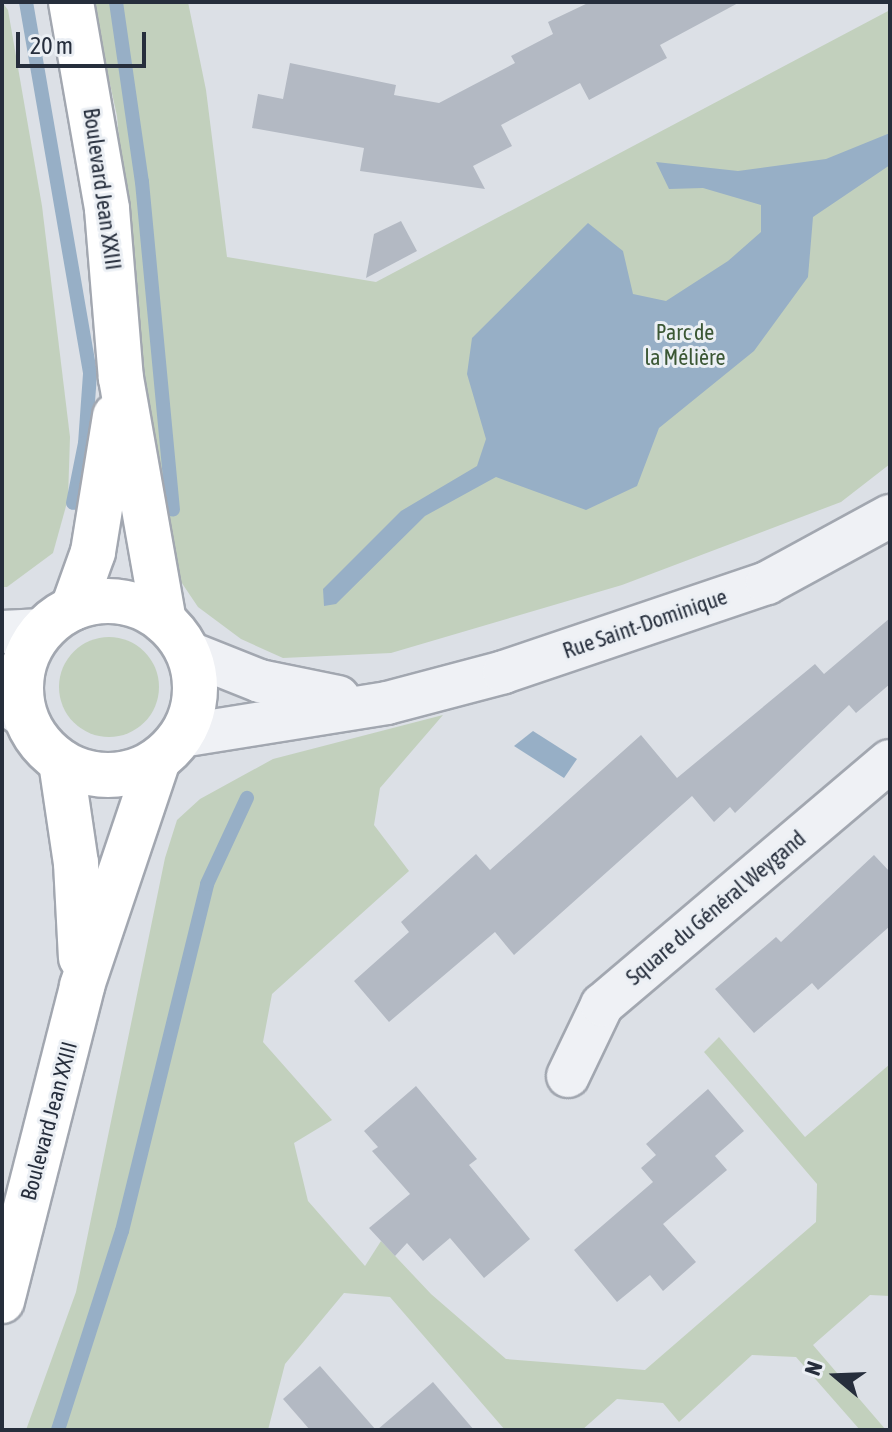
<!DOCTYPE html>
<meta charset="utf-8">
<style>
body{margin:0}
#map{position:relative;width:892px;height:1432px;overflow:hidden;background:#dce0e6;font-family:"Asap Condensed",sans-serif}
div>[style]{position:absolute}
.green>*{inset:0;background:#c2d0bd}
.round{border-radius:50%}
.water>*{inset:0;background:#97afc6}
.stream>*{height:14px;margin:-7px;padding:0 7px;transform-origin:7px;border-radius:7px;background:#97afc6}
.building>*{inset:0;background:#b3b9c3}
.roads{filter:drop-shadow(2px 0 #a2a7b0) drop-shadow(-2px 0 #a2a7b0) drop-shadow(0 2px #a2a7b0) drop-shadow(0 -2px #a2a7b0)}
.minor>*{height:42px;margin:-21px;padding:0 21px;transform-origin:21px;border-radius:21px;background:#eff1f5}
.major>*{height:44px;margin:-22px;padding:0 22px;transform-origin:22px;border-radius:22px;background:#fff}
.major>.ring{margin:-22px;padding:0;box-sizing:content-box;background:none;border:44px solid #fff;border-radius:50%}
span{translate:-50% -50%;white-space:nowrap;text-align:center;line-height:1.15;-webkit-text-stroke:6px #ebeff4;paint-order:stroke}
.street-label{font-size:22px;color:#262e3c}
.park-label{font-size:22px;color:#3b5734}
.frame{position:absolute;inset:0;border:4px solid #262e3c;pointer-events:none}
.north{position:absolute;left:796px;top:1336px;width:80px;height:80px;-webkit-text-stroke:6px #ebeff4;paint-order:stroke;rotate:289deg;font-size:22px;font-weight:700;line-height:32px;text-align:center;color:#262e3c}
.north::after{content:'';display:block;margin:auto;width:28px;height:36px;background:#262e3c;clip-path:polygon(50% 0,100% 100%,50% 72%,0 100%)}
.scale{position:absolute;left:16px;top:32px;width:130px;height:36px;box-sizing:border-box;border:4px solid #262e3c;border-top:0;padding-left:10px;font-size:24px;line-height:28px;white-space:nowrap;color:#262e3c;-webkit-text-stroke:6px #ebeff4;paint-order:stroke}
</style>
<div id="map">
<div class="green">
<i style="clip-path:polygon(2px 2px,8px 10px,42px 206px,70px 437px,68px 499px,53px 553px,7px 587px,2px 587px)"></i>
<i style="clip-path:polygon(92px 2px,188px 2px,206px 90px,227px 257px,376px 282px,890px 10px,890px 464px,841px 502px,622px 585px,391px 653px,283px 658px,241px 639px,198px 607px,165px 558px,139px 368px,117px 116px)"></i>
<i class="round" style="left:59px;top:637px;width:100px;height:100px"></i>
<i style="clip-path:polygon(443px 715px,380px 788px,374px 825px,409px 871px,272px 994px,263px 1042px,332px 1120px,294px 1143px,308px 1201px,365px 1266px,381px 1241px,431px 1294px,506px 1359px,645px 1370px,816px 1222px,817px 1184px,704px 1052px,719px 1037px,805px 1137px,890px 1064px,890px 1296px,870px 1295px,813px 1345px,886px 1430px,860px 1430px,796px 1357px,752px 1355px,679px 1422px,663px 1403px,617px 1399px,582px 1430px,505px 1430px,390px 1297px,344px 1293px,285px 1364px,268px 1430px,26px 1430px,76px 1292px,165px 858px,177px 820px,200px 799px,273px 759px)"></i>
</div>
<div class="water">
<i style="clip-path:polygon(890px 133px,890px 165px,813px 217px,808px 277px,754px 351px,659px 428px,637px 486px,586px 510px,496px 477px,425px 516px,336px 604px,324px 606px,323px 589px,401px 511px,477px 466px,486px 439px,467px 374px,472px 338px,588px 223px,623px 251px,633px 294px,666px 301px,728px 261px,761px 232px,761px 205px,703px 188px,669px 189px,656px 162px,738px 171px,826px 159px)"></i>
<i style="clip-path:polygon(533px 731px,577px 759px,564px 778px,514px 746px)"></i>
</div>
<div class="stream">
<i style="left:26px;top:2px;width:377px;rotate:80.2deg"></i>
<i style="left:90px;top:374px;width:69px;rotate:94.1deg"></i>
<i style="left:85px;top:443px;width:61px;rotate:101.3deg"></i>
<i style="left:116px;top:2px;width:182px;rotate:81.8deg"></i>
<i style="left:142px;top:182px;width:329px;rotate:84.6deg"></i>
<i style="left:58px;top:1430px;width:209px;rotate:-72.2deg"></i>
<i style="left:122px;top:1231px;width:357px;rotate:-76.2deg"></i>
<i style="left:207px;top:884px;width:95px;rotate:-65.1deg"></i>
</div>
<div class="building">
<i style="clip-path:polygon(590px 2px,740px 2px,660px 45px,667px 58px,589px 100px,580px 83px,501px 125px,512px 146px,473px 166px,485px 189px,360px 171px,364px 148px,252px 128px,258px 94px,283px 99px,290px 63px,396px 85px,394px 95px,439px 103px,515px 63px,511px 56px,553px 34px,548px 22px)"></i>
<i style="clip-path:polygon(401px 221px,417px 251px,366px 278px,374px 234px)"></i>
<i style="clip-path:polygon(890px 618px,890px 684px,856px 713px,849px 705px,735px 813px,730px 807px,714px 822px,692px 796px,514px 955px,495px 932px,389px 1022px,354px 981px,409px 932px,401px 922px,476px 854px,490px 870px,641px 735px,677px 778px,815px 664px,824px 674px)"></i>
<i style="clip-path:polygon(874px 855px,890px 872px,890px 926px,818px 990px,812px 983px,754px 1033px,715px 989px,776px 937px,781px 942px)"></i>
<i style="clip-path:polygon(416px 1086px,477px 1159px,469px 1165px,530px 1239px,484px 1278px,450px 1238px,423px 1261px,407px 1243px,395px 1256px,369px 1228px,410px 1194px,372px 1151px,378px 1147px,364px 1131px)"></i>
<i style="clip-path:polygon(708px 1089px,744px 1131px,715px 1156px,727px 1170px,663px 1224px,696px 1262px,663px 1291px,650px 1275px,617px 1302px,574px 1250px,653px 1182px,641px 1168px,656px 1155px,646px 1144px)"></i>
<i style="clip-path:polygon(320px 1366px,376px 1430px,310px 1430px,283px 1399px)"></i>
<i style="clip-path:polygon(433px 1382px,474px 1430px,377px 1430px)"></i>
</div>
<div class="roads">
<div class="minor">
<i style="left:2px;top:632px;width:41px;rotate:-2.8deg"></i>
<i style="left:187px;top:652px;width:79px;rotate:21.7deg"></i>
<i style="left:260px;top:681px;width:80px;rotate:11.6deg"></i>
<i style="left:2px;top:701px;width:28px;rotate:35deg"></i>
<i style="left:181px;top:736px;width:209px;rotate:-9.1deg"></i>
<i style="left:387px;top:703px;width:121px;rotate:-14.8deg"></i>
<i style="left:504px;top:672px;width:278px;rotate:-18.7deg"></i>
<i style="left:767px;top:583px;width:140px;rotate:-28.6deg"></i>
<i style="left:568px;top:1076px;width:79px;rotate:-64.4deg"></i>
<i style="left:602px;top:1005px;width:377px;rotate:-40.3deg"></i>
</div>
<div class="major">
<i style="left:71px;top:2px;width:210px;rotate:80.1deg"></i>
<i style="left:107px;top:209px;width:170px;rotate:85.3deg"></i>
<i style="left:121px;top:378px;width:247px;rotate:80deg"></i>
<i class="ring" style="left:21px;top:601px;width:130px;height:130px"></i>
<i style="left:73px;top:608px;width:59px;rotate:-70.3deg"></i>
<i style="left:93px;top:552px;width:138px;rotate:-80.8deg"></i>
<i style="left:61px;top:762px;width:102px;rotate:81.6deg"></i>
<i style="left:76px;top:863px;width:95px;rotate:87deg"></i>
<i style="left:2px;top:1301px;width:325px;rotate:-75.7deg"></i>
<i style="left:82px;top:986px;width:238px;rotate:-71.4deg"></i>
</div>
</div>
<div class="street-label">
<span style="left:102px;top:189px;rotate:82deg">Boulevard Jean XXIII</span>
<span style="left:645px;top:624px;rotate:-19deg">Rue Saint-Dominique</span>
<span style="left:716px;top:908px;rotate:-40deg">Square du Général Weygand</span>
<span style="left:49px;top:1121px;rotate:-75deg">Boulevard Jean XXIII</span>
</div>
<div class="park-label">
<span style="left:685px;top:345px">Parc de<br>la Mélière</span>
</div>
<div class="frame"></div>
<div class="north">N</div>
<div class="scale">20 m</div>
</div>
